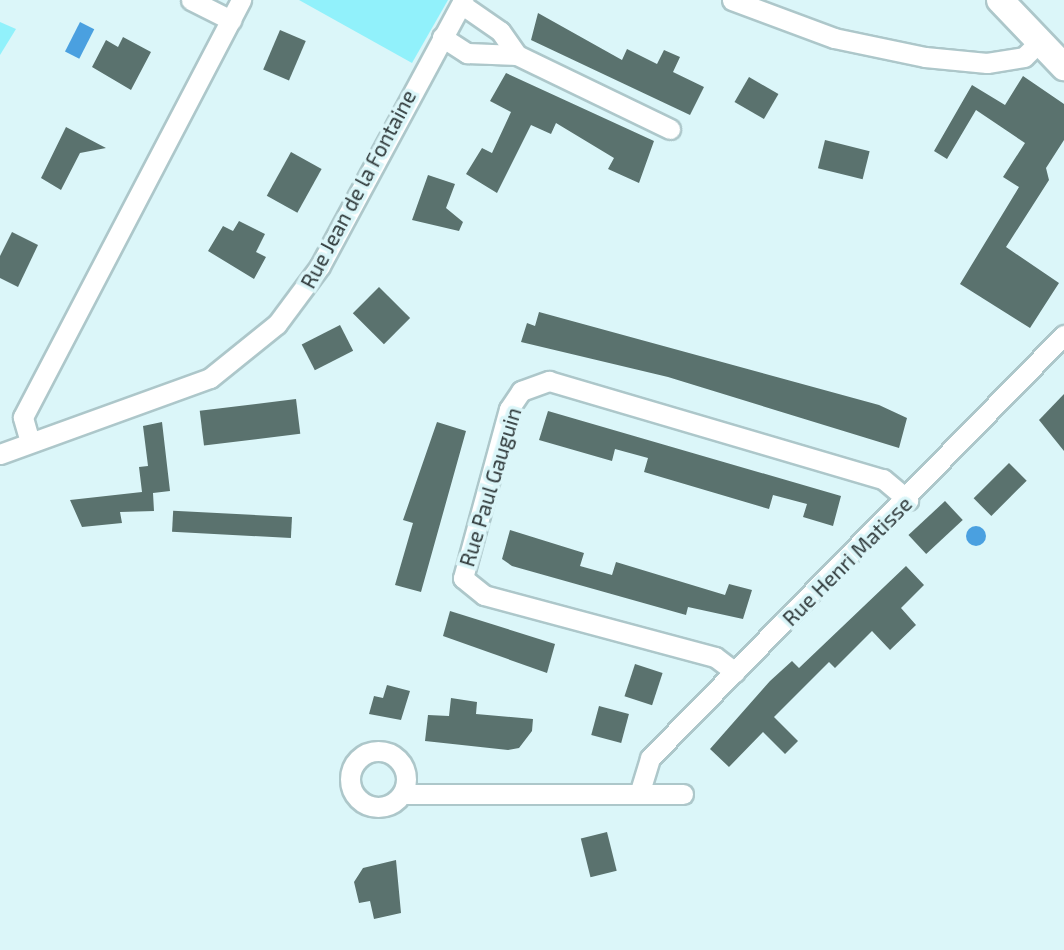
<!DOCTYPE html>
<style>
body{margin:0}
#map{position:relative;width:1064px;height:950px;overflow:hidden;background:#dbf6f9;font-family:"Exo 2",sans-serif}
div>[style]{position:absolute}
.green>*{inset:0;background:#91f1fb}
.water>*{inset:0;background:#4aa0e0;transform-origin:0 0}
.round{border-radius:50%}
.building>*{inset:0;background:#5a726e;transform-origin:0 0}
.roads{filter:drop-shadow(2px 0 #adc7ca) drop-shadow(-2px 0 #adc7ca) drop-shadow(0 2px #adc7ca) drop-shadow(0 -2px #adc7ca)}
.minor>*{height:19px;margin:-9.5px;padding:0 9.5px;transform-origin:9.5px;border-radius:9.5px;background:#fff}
.minor>.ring{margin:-9.5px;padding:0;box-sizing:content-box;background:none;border:19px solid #fff;border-radius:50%}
.secondary>*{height:26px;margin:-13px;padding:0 13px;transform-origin:13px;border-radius:13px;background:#fff}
span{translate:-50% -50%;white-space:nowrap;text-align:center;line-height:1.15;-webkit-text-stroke:7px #dbf6f9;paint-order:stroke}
.street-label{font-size:21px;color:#2f393a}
</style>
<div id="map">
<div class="green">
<i style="clip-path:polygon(299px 0,448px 0,412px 63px)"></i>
<i style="clip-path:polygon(0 22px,16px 29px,0 55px)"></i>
</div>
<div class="water">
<i style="left:80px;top:22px;width:16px;height:33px;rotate:27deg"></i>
<i class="round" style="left:966px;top:526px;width:20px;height:20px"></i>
</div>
<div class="building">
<i style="clip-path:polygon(538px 13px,622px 60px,627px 49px,657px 64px,664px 50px,680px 57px,673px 72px,704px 87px,690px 115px,531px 40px)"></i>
<i style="left:280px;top:30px;width:28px;height:43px;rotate:23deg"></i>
<i style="clip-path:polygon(123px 37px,151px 52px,131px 90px,92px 67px,106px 40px,118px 47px)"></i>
<i style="clip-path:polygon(506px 73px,654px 141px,639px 183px,608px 169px,614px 158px,556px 123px,551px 134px,531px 125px,497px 193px,466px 174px,482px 148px,492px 153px,511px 112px,490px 101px)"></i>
<i style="clip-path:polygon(1023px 76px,1064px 104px,1064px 140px,1046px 168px,1049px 180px,1006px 247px,1059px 283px,1030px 328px,960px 284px,1019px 187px,1003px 177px,1025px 143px,976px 110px,947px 159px,934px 151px,972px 85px,1005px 105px)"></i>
<i style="left:749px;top:77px;width:34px;height:29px;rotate:30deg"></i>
<i style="clip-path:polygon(66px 127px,106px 148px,80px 153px,61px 190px,41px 178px)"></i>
<i style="left:825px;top:140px;width:46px;height:29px;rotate:14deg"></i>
<i style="left:291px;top:152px;width:35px;height:50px;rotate:29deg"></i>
<i style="clip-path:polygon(428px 175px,455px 184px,446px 208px,463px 222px,459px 231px,412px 220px)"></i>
<i style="clip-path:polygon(239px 221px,265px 234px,256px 252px,266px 257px,254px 279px,208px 251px,223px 226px,233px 231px)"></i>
<i style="clip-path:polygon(12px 232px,38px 245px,18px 287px,0 278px,0 256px)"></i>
<i style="left:379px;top:287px;width:44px;height:37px;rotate:45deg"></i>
<i style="clip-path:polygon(539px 312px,879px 405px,907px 418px,899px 448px,668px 377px,521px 342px,527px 323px,535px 326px)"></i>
<i style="left:340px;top:325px;width:29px;height:43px;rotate:63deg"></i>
<i style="clip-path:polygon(1064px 394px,1064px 451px,1039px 420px)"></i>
<i style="left:296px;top:399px;width:35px;height:97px;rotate:83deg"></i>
<i style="clip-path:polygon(548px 411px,841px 496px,833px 526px,803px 517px,807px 504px,773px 495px,769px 509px,644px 472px,648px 458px,615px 449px,612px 461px,539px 440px)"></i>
<i style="clip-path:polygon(162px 422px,170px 491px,153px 493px,154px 511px,120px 512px,122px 523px,82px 527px,70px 500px,142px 492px,139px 467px,148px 466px,143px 426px)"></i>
<i style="clip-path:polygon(437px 422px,466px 431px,421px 592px,395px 585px,413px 523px,403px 520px)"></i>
<i style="left:1009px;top:463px;width:25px;height:50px;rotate:45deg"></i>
<i style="left:945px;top:501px;width:26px;height:50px;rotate:47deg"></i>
<i style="left:292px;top:517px;width:21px;height:119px;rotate:93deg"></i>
<i style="clip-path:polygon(510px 530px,584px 553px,580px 566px,612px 575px,616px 562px,725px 595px,729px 584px,752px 590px,743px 619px,688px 607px,686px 615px,512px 566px,502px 559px)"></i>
<i style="clip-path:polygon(906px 566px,924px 585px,901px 608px,916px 625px,890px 650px,872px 631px,835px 668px,829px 662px,774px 717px,798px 741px,785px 754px,763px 732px,729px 767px,710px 749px,770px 681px,792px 661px,799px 668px)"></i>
<i style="clip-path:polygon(450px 611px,555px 644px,547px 673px,443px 636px)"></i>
<i style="left:635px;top:664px;width:29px;height:34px;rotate:18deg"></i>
<i style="clip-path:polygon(387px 685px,410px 691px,401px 720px,369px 714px,374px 696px,383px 698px)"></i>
<i style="clip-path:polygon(451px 698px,477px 702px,476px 714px,533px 719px,532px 731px,519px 748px,508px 750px,425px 741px,428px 715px,449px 716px)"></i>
<i style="left:599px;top:706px;width:31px;height:30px;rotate:15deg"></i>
<i style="left:607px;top:832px;width:40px;height:27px;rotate:76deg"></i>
<i style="clip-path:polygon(396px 860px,401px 913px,374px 919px,370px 901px,359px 903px,354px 882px,363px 868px)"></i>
</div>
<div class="roads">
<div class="minor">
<i style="left:191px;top:0;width:45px;rotate:26.6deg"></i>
<i style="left:732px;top:0;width:109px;rotate:20.4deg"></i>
<i style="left:834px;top:38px;width:93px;rotate:11.8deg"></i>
<i style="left:925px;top:57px;width:62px;rotate:5.5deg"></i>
<i style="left:987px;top:63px;width:37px;rotate:-9deg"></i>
<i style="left:1024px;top:57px;width:23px;rotate:-45deg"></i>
<i style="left:442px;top:37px;width:30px;rotate:33deg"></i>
<i style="left:467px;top:53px;width:50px;rotate:2.3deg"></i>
<i style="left:517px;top:55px;width:29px;rotate:-125deg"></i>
<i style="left:500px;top:31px;width:47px;rotate:-145.3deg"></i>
<i style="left:517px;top:55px;width:170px;rotate:25.8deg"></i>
<i style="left:30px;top:442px;width:26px;rotate:-106deg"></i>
<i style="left:23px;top:417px;width:471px;rotate:-62.4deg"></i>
<i style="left:0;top:454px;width:223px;rotate:-19.9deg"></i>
<i style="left:210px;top:378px;width:86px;rotate:-38.9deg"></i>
<i style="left:277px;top:324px;width:72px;rotate:-53.4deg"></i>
<i style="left:320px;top:266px;width:302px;rotate:-61.7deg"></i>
<i style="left:735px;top:672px;width:25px;rotate:-143deg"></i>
<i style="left:715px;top:657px;width:239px;rotate:-165deg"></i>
<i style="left:484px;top:595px;width:27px;rotate:-141deg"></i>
<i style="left:463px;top:578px;width:175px;rotate:-74.8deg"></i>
<i style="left:509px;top:409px;width:22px;rotate:-56deg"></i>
<i style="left:521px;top:391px;width:30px;rotate:-20deg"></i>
<i style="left:549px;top:381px;width:348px;rotate:16.4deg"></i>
<i style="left:883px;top:479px;width:33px;rotate:40deg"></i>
<i class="ring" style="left:350px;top:751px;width:37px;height:37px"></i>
<i style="left:640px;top:791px;width:34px;rotate:-73deg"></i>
<i style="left:650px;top:758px;width:592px;rotate:-45.62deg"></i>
<i style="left:402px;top:794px;width:281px"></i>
</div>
<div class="secondary">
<i style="left:1000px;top:0;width:93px;rotate:46.3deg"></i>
</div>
</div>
<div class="street-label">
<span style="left:358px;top:189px;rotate:-62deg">Rue Jean de la Fontaine</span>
<span style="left:490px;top:487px;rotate:-73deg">Rue Paul Gauguin</span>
<span style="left:847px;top:561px;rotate:-45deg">Rue Henri Matisse</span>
</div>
</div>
